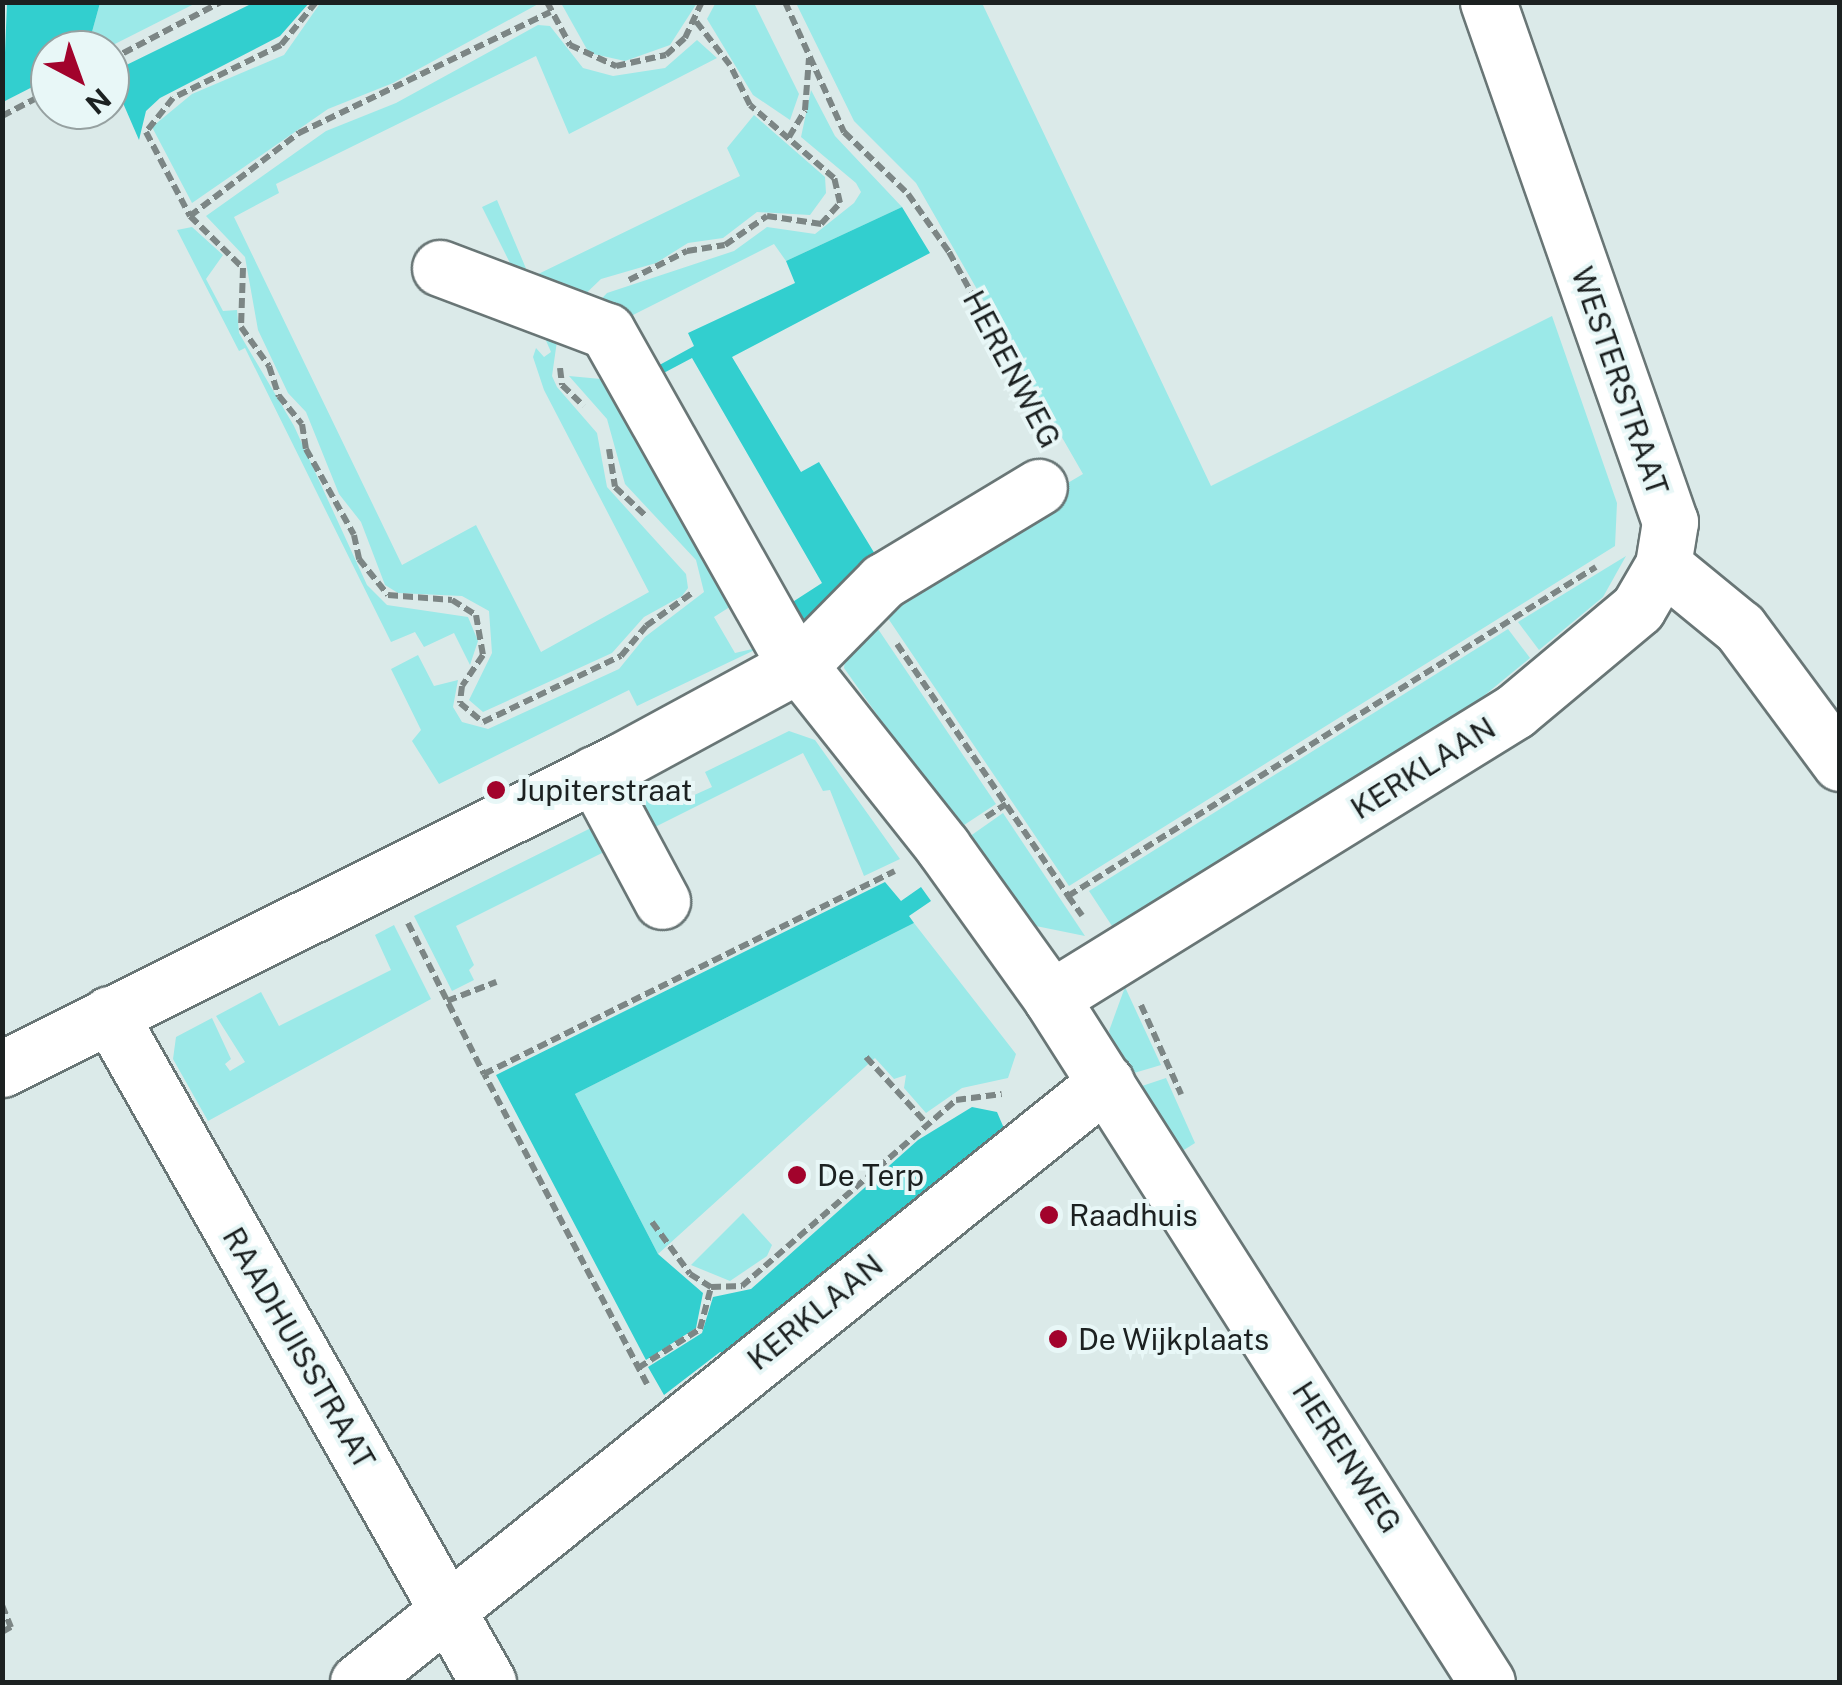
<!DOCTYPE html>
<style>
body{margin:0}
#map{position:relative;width:1842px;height:1685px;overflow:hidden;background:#dbeae9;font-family:"Public Sans",sans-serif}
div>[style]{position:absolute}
.green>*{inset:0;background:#9be9e8}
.forest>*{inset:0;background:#32cfcf}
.path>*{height:6px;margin-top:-3px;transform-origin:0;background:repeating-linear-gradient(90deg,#7c8685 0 10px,transparent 0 15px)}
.roads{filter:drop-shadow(2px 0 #697676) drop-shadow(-2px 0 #697676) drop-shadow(0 2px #697676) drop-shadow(0 -2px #697676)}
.minor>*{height:55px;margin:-27.5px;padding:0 27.5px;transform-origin:27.5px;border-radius:27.5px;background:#fff}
.dots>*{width:28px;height:28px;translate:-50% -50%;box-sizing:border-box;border:5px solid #e8f7f7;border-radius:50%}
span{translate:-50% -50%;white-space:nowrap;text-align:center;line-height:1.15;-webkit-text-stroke:8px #e8f7f7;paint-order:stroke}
.street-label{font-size:30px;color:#1c2121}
.poi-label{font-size:30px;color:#1c2121}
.left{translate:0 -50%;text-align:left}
.frame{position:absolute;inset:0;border:5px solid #1c2121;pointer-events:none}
.north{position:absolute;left:30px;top:30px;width:100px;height:100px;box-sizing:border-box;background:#e8f7f7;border:2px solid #96a1a1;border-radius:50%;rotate:139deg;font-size:28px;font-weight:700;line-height:40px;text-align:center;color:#1c2121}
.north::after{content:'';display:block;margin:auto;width:35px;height:45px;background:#a2032c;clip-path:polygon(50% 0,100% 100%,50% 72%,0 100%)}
</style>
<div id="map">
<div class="green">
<i style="clip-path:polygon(321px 2px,540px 3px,393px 83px,328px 109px,192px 203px,152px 127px,192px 94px,284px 55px)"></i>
<i style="clip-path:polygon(716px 2px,754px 3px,799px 94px,790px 120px,753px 95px,707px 19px)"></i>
<i style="clip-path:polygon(100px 3px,196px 3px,103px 50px,87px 50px)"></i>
<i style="clip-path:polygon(561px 3px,697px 2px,697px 3px,670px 45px,625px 61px,589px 53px)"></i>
<i style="clip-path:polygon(796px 3px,982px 3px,1211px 486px,1552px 316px,1617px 503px,1615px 546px,1069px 886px,877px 602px,888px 589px,1083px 474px,916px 183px,854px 121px)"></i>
<i style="clip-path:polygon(538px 25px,550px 26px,583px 68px,613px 76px,665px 68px,697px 40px,717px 58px,569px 134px,536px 56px,276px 184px,279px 193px,234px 217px,402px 565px,476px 525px,541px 652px,649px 592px,544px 390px,533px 357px,536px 348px,544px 357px,551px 352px,544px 336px,557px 341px,552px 376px,557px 387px,597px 433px,607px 487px,686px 574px,688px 588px,682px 596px,644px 617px,612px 653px,483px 712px,469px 700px,492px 653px,489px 611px,462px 596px,398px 593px,385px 585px,361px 522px,339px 494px,306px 412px,288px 393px,258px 330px,245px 257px,206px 216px,326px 131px,396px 103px)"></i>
<i style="clip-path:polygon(811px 90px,835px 136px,902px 207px,786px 261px,774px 244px,629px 317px,594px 307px,607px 293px,734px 251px,767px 227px,815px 234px,854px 203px,861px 192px,856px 183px,801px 137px)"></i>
<i style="clip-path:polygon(754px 115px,825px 177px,826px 193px,810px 215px,757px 212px,723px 238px,688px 243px,656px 263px,601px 279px,578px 301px,518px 279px,482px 207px,497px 200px,530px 278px,740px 176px,727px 148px)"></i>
<i style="clip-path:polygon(192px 227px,223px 255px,206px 279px,223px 311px,237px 310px,239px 333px,294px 426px,367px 585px,387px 605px,468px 617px,478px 641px,470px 665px,454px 633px,424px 647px,415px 632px,391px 642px,245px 348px,239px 351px,177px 230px)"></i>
<i style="clip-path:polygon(569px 376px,601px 379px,685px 516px,736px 603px,714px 617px,735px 653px,761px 647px,637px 706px,629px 690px,439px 784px,412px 741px,421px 730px,391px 669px,418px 655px,434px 686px,458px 680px,453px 707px,462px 722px,488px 729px,619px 669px,645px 637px,704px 592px,696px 560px,625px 484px,607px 419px)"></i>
<i style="clip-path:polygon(1626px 556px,1603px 597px,1539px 650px,1518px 622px)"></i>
<i style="clip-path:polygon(874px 623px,996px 804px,958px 829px,844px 668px,847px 648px)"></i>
<i style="clip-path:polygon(1508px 629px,1530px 658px,1480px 699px,1112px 926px,1089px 891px)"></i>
<i style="clip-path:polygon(789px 731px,815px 740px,900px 859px,864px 876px,830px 790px,823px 791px,803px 753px,647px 831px,635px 806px,673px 787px,681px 801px,712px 787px,705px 772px)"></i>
<i style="clip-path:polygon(1003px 813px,1085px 936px,1031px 925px,966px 839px)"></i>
<i style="clip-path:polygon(601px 823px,614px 847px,456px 926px,474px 965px,469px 970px,474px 980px,452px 991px,414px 916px)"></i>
<i style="clip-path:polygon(914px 923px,1016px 1054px,1008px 1078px,962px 1088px,926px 1113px,904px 1088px,906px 1075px,894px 1079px,875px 1058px,658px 1254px,575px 1094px)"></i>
<i style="clip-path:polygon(394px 925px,431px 999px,208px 1121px,173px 1059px,176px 1037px,212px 1018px,231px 1059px,225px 1064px,230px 1071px,245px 1062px,216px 1016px,261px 992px,279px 1026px,391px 970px,375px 935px)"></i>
<i style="clip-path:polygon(1125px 987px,1161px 1065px,1124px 1076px,1109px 1031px)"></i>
<i style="clip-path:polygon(1166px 1078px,1195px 1143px,1176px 1155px,1133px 1089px)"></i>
<i style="clip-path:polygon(743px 1213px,772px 1245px,767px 1256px,730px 1281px,691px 1265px)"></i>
</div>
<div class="forest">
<i style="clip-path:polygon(7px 3px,100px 3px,87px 50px,50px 50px,50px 78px,3px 102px)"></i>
<i style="clip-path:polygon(253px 3px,309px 3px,280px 36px,160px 98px,146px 111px,139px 140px,110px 73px)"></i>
<i style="clip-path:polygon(902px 207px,930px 253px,732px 357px,801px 472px,819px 462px,881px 564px,802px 627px,791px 603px,822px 583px,692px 358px,658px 376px,654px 368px,694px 346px,688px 333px,795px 283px,786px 261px)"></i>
<i style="clip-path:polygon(885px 882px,901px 901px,921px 887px,931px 901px,909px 916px,914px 923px,575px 1094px,658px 1254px,703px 1293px,696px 1328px,646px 1360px,496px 1075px)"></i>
<i style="clip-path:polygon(972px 1107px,997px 1112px,1006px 1133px,732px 1354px,720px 1352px,664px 1395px,648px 1367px,702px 1333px,713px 1297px,751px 1289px,918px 1140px)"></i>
</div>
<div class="path">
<i style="left:316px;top:2px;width:55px;rotate:129.1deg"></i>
<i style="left:281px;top:45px;width:120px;rotate:153.9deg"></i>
<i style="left:173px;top:98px;width:43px;rotate:128.5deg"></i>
<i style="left:146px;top:132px;width:95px;rotate:62.4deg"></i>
<i style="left:190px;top:216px;width:74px;rotate:44.5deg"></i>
<i style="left:243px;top:268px;width:59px;rotate:91.9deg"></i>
<i style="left:241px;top:327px;width:48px;rotate:54.3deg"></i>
<i style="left:269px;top:366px;width:32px;rotate:72deg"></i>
<i style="left:279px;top:396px;width:36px;rotate:51deg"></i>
<i style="left:302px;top:424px;width:25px;rotate:81deg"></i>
<i style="left:306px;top:449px;width:98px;rotate:60.8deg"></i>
<i style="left:354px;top:535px;width:25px;rotate:78deg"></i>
<i style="left:359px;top:559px;width:46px;rotate:51.1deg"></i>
<i style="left:388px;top:595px;width:64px;rotate:4.5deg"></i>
<i style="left:452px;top:600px;width:28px;rotate:32deg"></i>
<i style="left:476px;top:615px;width:41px;rotate:80.1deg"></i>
<i style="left:483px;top:655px;width:37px;rotate:124deg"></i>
<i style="left:462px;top:686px;width:17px;rotate:97deg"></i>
<i style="left:460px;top:703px;width:30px;rotate:40deg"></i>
<i style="left:483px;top:722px;width:153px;rotate:-25.6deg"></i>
<i style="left:621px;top:656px;width:39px;rotate:-50deg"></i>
<i style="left:646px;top:626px;width:57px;rotate:-35.7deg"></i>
<i style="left:547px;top:2px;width:49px;rotate:61.9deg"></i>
<i style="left:570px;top:45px;width:51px;rotate:24.5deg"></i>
<i style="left:616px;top:66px;width:51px;rotate:-12.4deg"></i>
<i style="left:666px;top:55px;width:25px;rotate:-42deg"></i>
<i style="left:685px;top:38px;width:40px;rotate:-65deg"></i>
<i style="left:785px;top:2px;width:143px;rotate:65.6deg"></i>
<i style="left:844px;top:132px;width:89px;rotate:44.1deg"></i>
<i style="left:908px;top:194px;width:71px;rotate:54.7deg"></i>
<i style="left:949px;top:252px;width:206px;rotate:61.3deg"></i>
<i style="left:110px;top:60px;width:125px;rotate:-27.6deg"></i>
<i style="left:2px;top:116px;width:54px;rotate:-27.5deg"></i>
<i style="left:789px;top:137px;width:31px;rotate:-59deg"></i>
<i style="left:805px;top:110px;width:52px;rotate:-85.6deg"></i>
<i style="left:190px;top:216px;width:137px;rotate:-37.3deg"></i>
<i style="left:299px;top:133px;width:279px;rotate:-25.7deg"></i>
<i style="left:629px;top:280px;width:65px;rotate:-26.6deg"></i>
<i style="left:687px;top:251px;width:38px;rotate:-9deg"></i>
<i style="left:725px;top:245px;width:51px;rotate:-34.6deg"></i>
<i style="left:767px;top:216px;width:55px;rotate:8.4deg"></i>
<i style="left:821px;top:224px;width:28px;rotate:-48deg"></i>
<i style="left:840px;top:203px;width:26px;rotate:-103deg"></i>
<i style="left:834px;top:178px;width:111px;rotate:-139deg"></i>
<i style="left:750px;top:105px;width:45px;rotate:-116.6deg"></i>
<i style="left:730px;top:65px;width:57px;rotate:-127.9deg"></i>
<i style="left:560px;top:368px;width:17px;rotate:83deg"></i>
<i style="left:562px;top:385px;width:30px;rotate:44deg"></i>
<i style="left:609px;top:449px;width:38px;rotate:81deg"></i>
<i style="left:615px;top:487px;width:44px;rotate:43.2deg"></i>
<i style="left:897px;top:644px;width:305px;rotate:55.8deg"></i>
<i style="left:1068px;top:896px;width:622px;rotate:-31.93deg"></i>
<i style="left:986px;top:817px;width:24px;rotate:-33deg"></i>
<i style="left:1068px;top:896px;width:24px;rotate:54deg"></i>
<i style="left:408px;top:923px;width:169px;rotate:63.3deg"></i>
<i style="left:447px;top:1001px;width:53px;rotate:-21.2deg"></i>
<i style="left:1141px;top:1005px;width:98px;rotate:65.8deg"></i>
<i style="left:866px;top:1057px;width:91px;rotate:47.7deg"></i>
<i style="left:652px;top:1222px;width:64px;rotate:53.8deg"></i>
<i style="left:690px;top:1274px;width:25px;rotate:32deg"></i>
<i style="left:711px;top:1287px;width:31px;rotate:-2deg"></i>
<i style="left:742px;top:1286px;width:284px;rotate:-41deg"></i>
<i style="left:956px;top:1100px;width:46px;rotate:-7.4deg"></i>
<i style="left:638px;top:1368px;width:73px;rotate:-32.2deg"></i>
<i style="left:700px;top:1329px;width:43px;rotate:-75.3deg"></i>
<i style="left:647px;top:1384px;width:350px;rotate:-117.7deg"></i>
<i style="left:484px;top:1074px;width:458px;rotate:-26.3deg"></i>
<i style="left:2px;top:1605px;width:24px;rotate:68deg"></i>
<i style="left:11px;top:1627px;width:10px;rotate:151deg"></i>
</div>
<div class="roads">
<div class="minor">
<i style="left:440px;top:268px;width:178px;rotate:20.7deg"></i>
<i style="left:607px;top:331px;width:366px;rotate:60.6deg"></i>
<i style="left:787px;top:650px;width:251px;rotate:51.6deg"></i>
<i style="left:943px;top:847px;width:186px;rotate:54.4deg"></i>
<i style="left:1051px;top:998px;width:811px;rotate:57.49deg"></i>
<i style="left:1663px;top:565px;width:99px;rotate:39.3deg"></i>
<i style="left:1740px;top:628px;width:168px;rotate:53.5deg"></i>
<i style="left:594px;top:774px;width:144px;rotate:61.8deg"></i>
<i style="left:1051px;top:998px;width:546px;rotate:-31.74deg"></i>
<i style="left:1515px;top:711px;width:160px;rotate:-39.9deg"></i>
<i style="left:1638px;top:608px;width:50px;rotate:-59.8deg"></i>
<i style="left:1663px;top:565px;width:44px;rotate:-80.8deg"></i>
<i style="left:1670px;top:522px;width:551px;rotate:-109.29deg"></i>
<i style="left:109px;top:1014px;width:768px;rotate:60.43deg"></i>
<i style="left:2px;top:1069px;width:691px;rotate:-26.45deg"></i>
<i style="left:621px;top:761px;width:207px;rotate:-28.5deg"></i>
<i style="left:803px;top:662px;width:114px;rotate:-45.4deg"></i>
<i style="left:883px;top:581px;width:182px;rotate:-31.1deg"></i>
<i style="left:358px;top:1682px;width:959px;rotate:-38.73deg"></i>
</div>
</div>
<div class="dots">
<i style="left:496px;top:790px;background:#a2032c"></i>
<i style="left:797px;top:1175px;background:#a2032c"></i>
<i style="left:1049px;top:1215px;background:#a2032c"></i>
<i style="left:1058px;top:1339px;background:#a2032c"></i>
</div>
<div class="street-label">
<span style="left:1012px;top:369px;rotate:62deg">HERENWEG</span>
<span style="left:1620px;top:381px;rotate:71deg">WESTERSTRAAT</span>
<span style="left:1423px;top:768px;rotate:-32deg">KERKLAAN</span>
<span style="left:815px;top:1312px;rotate:-39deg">KERKLAAN</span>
<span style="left:299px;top:1348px;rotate:60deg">RAADHUISSTRAAT</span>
<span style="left:1347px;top:1457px;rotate:57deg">HERENWEG</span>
</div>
<div class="poi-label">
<span class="left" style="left:516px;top:790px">Jupiterstraat</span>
<span class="left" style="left:817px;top:1175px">De Terp</span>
<span class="left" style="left:1069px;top:1215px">Raadhuis</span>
<span class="left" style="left:1078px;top:1339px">De Wijkplaats</span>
</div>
<div class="frame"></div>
<div class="north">N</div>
</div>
